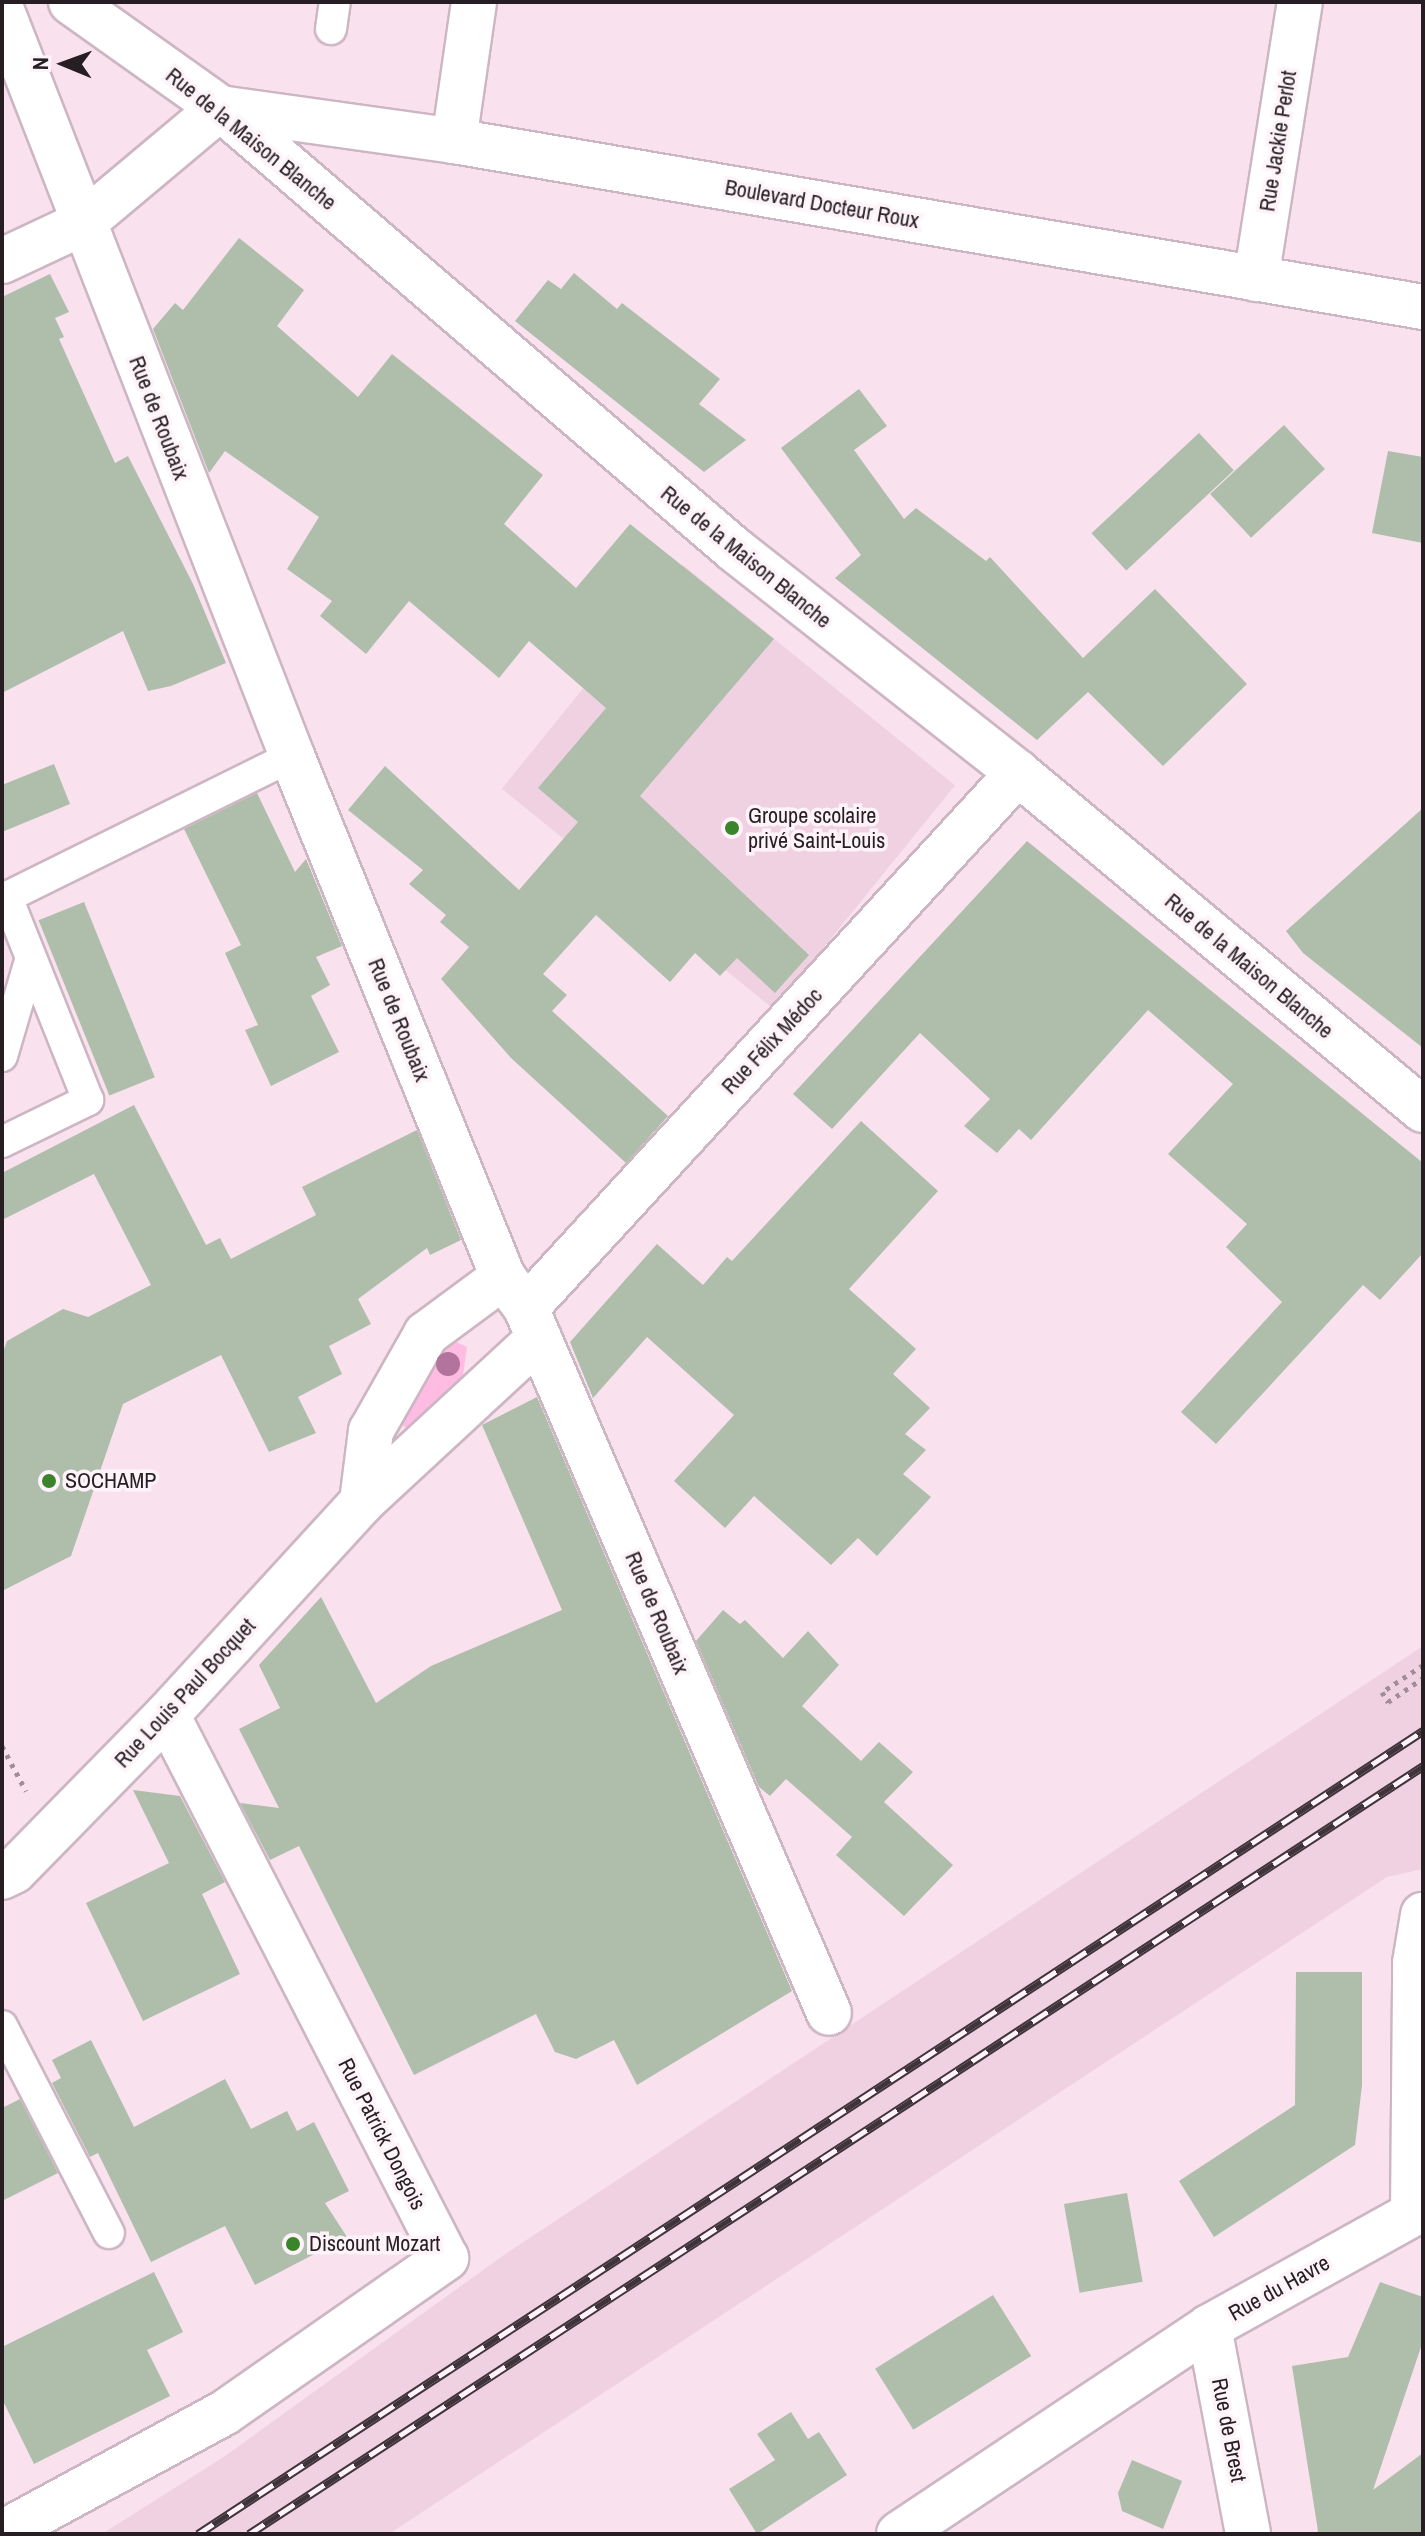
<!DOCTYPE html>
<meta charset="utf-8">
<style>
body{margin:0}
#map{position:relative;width:1425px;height:2536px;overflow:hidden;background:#f9e1ee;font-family:"Archivo Narrow",sans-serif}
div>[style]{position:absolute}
.built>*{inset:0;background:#f0d1e2;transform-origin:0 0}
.green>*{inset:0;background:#febce2}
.building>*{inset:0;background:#aebeab;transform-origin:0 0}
.path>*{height:5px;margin-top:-2.5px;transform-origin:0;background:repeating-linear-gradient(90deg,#9f8e97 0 4px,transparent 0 10px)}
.roads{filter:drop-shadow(2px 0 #cdb6c3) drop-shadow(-2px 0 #cdb6c3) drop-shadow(0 2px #cdb6c3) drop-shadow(0 -2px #cdb6c3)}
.service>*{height:30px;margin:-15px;padding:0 15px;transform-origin:15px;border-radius:15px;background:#fff}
.minor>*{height:44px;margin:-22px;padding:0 22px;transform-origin:22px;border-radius:22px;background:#fff}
.rail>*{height:9px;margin-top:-4.5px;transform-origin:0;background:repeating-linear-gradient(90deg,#fdf3f8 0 18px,#3f343a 0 36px);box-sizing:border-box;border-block:2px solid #3f343a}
.trees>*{width:24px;height:24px;margin:-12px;border-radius:50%;background:#b2749d}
.dots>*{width:22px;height:22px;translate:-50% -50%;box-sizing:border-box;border:4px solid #fdf3f8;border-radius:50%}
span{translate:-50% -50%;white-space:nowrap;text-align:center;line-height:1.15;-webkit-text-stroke:7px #fdf3f8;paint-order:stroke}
.street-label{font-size:22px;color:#271e23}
.poi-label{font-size:22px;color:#271e23}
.left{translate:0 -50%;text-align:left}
.frame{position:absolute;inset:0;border:4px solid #271e23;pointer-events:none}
.north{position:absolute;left:24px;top:24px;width:80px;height:80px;-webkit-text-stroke:6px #fdf3f8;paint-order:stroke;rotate:271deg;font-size:22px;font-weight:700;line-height:32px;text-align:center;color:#271e23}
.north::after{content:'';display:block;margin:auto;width:28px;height:36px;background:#271e23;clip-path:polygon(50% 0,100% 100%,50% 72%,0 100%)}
</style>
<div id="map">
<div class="built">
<i style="left:683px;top:565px;width:350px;height:288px;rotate:39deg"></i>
<i style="clip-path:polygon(1423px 1646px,1423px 1869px,1387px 1877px,389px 2534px,102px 2534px,225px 2456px,504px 2255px)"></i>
</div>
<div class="green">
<i style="clip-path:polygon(450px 1339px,467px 1347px,462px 1382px,428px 1418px,408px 1429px,400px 1424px,400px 1415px,435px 1347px)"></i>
</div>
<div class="building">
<i style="clip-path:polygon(239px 238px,304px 290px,277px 326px,358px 397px,392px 354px,543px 475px,504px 524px,576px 588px,630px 524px,774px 639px,640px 796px,809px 955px,775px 993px,737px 958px,720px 976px,695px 953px,670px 982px,596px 915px,543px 974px,567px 995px,552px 1011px,668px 1116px,626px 1163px,511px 1058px,441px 979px,469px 947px,440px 922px,446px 915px,409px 884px,423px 870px,348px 810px,385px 766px,519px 890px,578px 822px,538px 788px,606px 708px,529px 641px,499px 678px,409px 601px,366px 654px,320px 616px,332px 601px,287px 569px,319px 517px,225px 451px,209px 473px,153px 329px,175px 303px,183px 310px)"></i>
<i style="clip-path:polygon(574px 273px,617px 309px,622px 303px,720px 379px,699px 404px,746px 440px,704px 472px,515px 321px,548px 280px,561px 289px)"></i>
<i style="clip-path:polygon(50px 274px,69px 312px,55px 318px,64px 337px,59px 339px,115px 463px,128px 456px,193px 584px,226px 663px,171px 686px,148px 691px,123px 631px,2px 693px,2px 297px)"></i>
<i style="clip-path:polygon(859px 389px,887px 426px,854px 450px,904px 519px,916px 508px,986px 561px,990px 557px,1083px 658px,1155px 589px,1247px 684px,1163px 766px,1088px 692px,1037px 740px,835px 578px,861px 555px,781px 448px)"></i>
<i style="left:1284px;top:425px;width:60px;height:101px;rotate:47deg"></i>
<i style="left:1199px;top:433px;width:51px;height:147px;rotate:47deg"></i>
<i style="clip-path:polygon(1388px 451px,1423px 457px,1423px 543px,1372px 533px)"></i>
<i style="clip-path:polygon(54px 764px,70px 804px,2px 832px,2px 785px)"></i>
<i style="clip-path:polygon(257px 793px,295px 872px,306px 859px,342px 946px,316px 957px,330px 985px,311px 996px,339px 1052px,271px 1086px,245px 1030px,258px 1025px,225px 953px,241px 945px,184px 829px)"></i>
<i style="clip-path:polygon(1423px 808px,1423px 1048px,1303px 953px,1286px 931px)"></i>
<i style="clip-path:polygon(1027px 841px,1423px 1163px,1423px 1253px,1380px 1300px,1363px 1285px,1216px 1444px,1181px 1412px,1282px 1302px,1226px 1247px,1247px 1224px,1168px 1154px,1233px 1084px,1148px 1010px,1031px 1140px,1019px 1129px,997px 1153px,964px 1126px,990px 1099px,920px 1033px,832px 1129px,793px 1094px)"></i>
<i style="left:84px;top:902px;width:189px;height:49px;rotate:68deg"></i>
<i style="clip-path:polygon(134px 1105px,206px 1245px,220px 1238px,231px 1259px,316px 1215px,302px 1187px,417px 1130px,461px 1240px,430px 1255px,427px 1248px,358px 1299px,371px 1324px,329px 1346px,342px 1374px,298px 1397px,316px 1433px,269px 1452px,221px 1355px,123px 1404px,71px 1556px,2px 1591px,2px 1355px,7px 1341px,63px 1309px,88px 1317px,151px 1285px,94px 1174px,2px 1220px,2px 1173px)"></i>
<i style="clip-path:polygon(861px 1121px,938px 1191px,849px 1289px,916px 1349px,893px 1374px,930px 1408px,905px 1434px,926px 1450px,903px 1474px,931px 1497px,877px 1556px,858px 1538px,831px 1565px,754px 1496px,725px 1528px,674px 1481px,734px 1415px,647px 1337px,593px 1398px,570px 1342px,657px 1244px,703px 1285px,727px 1257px,732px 1261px)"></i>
<i style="clip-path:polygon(537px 1397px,792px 1991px,637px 2085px,614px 2040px,576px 2059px,555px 2052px,536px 2014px,414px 2075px,299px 1846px,270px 1860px,240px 1803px,279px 1808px,239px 1729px,280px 1708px,259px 1665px,321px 1597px,376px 1703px,431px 1666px,562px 1610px,482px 1425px)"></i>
<i style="clip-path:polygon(723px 1610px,740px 1624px,745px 1620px,783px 1658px,808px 1631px,839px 1665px,802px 1706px,861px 1761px,879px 1742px,913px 1772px,884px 1802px,953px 1865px,904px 1916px,836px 1855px,852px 1837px,786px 1779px,770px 1796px,759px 1787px,696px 1641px)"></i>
<i style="clip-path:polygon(133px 1790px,180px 1796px,225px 1882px,202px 1894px,240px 1974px,143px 2021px,86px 1903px,169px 1863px)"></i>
<i style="clip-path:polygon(1296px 1972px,1362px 1972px,1362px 2085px,1355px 2145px,1214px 2237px,1179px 2181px,1295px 2105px)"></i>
<i style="clip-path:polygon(91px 2040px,134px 2127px,225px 2079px,251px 2129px,287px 2111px,297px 2131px,314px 2122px,349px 2191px,325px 2203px,347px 2237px,255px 2285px,225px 2226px,151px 2262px,98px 2153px,90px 2157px,52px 2083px,61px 2078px,52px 2060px)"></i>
<i style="clip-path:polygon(20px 2099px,58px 2173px,2px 2201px,2px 2108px)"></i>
<i style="left:1127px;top:2193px;width:90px;height:64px;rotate:80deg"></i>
<i style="clip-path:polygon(154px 2272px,183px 2332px,147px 2350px,170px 2396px,34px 2464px,2px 2399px,2px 2347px)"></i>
<i style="clip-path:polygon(1380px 2282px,1423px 2297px,1423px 2341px,1373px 2490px,1423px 2453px,1423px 2534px,1314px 2534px,1318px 2531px,1292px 2366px,1348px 2357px)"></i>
<i style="left:993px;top:2295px;width:72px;height:139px;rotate:58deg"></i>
<i style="clip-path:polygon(791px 2412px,808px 2439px,819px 2432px,847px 2475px,757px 2534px,729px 2489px,775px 2460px,757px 2434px)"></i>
<i style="clip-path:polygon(1132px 2460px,1182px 2481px,1163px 2529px,1122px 2511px,1118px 2493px)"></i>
</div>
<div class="path">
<i style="left:1423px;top:1665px;width:49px;rotate:146.6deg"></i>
<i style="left:1382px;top:1692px;width:12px;rotate:59deg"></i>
<i style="left:1388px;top:1702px;width:42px;rotate:-34.4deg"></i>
<i style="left:2px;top:1746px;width:51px;rotate:61.9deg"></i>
</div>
<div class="roads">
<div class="service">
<i style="left:331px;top:29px;width:27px;rotate:-82deg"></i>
<i style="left:2px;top:1056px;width:99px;rotate:-73.6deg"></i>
<i style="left:2px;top:1142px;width:96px;rotate:-26deg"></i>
<i style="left:88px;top:1100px;width:219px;rotate:-111.8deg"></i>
<i style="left:7px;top:897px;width:318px;rotate:-26.3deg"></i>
<i style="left:2px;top:2026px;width:233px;rotate:62.7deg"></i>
</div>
<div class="minor">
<i style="left:71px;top:2px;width:183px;rotate:35.4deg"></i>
<i style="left:220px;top:108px;width:679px;rotate:40.64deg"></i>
<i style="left:735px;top:550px;width:360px;rotate:38.2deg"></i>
<i style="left:1018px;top:773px;width:527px;rotate:39.76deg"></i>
<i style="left:2px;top:11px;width:799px;rotate:68.73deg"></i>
<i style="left:292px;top:756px;width:562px;rotate:67.95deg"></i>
<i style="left:503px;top:1277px;width:39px;rotate:53deg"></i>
<i style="left:526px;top:1308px;width:767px;rotate:66.74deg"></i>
<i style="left:220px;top:108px;width:236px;rotate:8deg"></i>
<i style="left:454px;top:141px;width:983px;rotate:9.72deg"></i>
<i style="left:454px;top:141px;width:140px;rotate:-81.8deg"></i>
<i style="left:2px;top:261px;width:89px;rotate:-25.1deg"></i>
<i style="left:83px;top:223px;width:179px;rotate:-40deg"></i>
<i style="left:1256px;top:279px;width:280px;rotate:-81deg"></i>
<i style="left:526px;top:1308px;width:727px;rotate:-47.4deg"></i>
<i style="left:362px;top:1502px;width:72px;rotate:-82.8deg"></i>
<i style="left:371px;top:1431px;width:112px;rotate:-60.4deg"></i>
<i style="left:426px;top:1334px;width:96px;rotate:-36.5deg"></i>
<i style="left:2px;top:1877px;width:13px;rotate:-27deg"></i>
<i style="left:14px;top:1871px;width:219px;rotate:-45.6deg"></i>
<i style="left:167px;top:1715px;width:289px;rotate:-47.5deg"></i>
<i style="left:362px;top:1502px;width:241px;rotate:-42.8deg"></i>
<i style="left:1413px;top:2214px;width:251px;rotate:-89.5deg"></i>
<i style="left:1415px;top:1963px;width:49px;rotate:-80.5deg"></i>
<i style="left:1209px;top:2327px;width:211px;rotate:79.3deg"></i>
<i style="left:2px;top:2533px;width:252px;rotate:-28.4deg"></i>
<i style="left:224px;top:2413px;width:271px;rotate:-34.9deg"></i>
<i style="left:446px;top:2258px;width:610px;rotate:-117.19deg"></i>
<i style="left:899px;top:2534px;width:373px;rotate:-33.7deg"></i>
<i style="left:1209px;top:2327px;width:233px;rotate:-29deg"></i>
</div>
</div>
<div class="rail">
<i style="left:198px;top:2534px;width:1465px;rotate:-33.25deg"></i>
<i style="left:249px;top:2534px;width:1403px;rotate:-33.19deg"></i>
</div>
<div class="trees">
<i style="left:448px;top:1364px"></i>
</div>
<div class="dots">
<i style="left:732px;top:828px;background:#3a842c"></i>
<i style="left:49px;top:1481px;background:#3a842c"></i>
<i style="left:293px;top:2244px;background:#3a842c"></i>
</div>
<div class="street-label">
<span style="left:251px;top:139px;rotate:39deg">Rue de la Maison Blanche</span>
<span style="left:1278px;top:141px;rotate:-81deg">Rue Jackie Perlot</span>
<span style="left:822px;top:204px;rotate:10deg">Boulevard Docteur Roux</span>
<span style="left:159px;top:418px;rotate:69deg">Rue de Roubaix</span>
<span style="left:746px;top:557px;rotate:39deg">Rue de la Maison Blanche</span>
<span style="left:1249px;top:966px;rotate:40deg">Rue de la Maison Blanche</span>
<span style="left:399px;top:1020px;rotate:68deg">Rue de Roubaix</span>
<span style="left:772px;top:1041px;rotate:-47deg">Rue Félix Médoc</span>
<span style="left:657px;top:1613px;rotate:67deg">Rue de Roubaix</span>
<span style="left:185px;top:1693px;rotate:-47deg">Rue Louis Paul Bocquet</span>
<span style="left:382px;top:2134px;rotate:63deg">Rue Patrick Dongois</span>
<span style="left:1279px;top:2288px;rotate:-29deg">Rue du Havre</span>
<span style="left:1229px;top:2430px;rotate:79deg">Rue de Brest</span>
</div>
<div class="poi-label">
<span class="left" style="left:748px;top:828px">Groupe scolaire<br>privé Saint-Louis</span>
<span class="left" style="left:65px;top:1481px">SOCHAMP</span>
<span class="left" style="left:309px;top:2244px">Discount Mozart</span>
</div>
<div class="frame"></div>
<div class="north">N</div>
</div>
